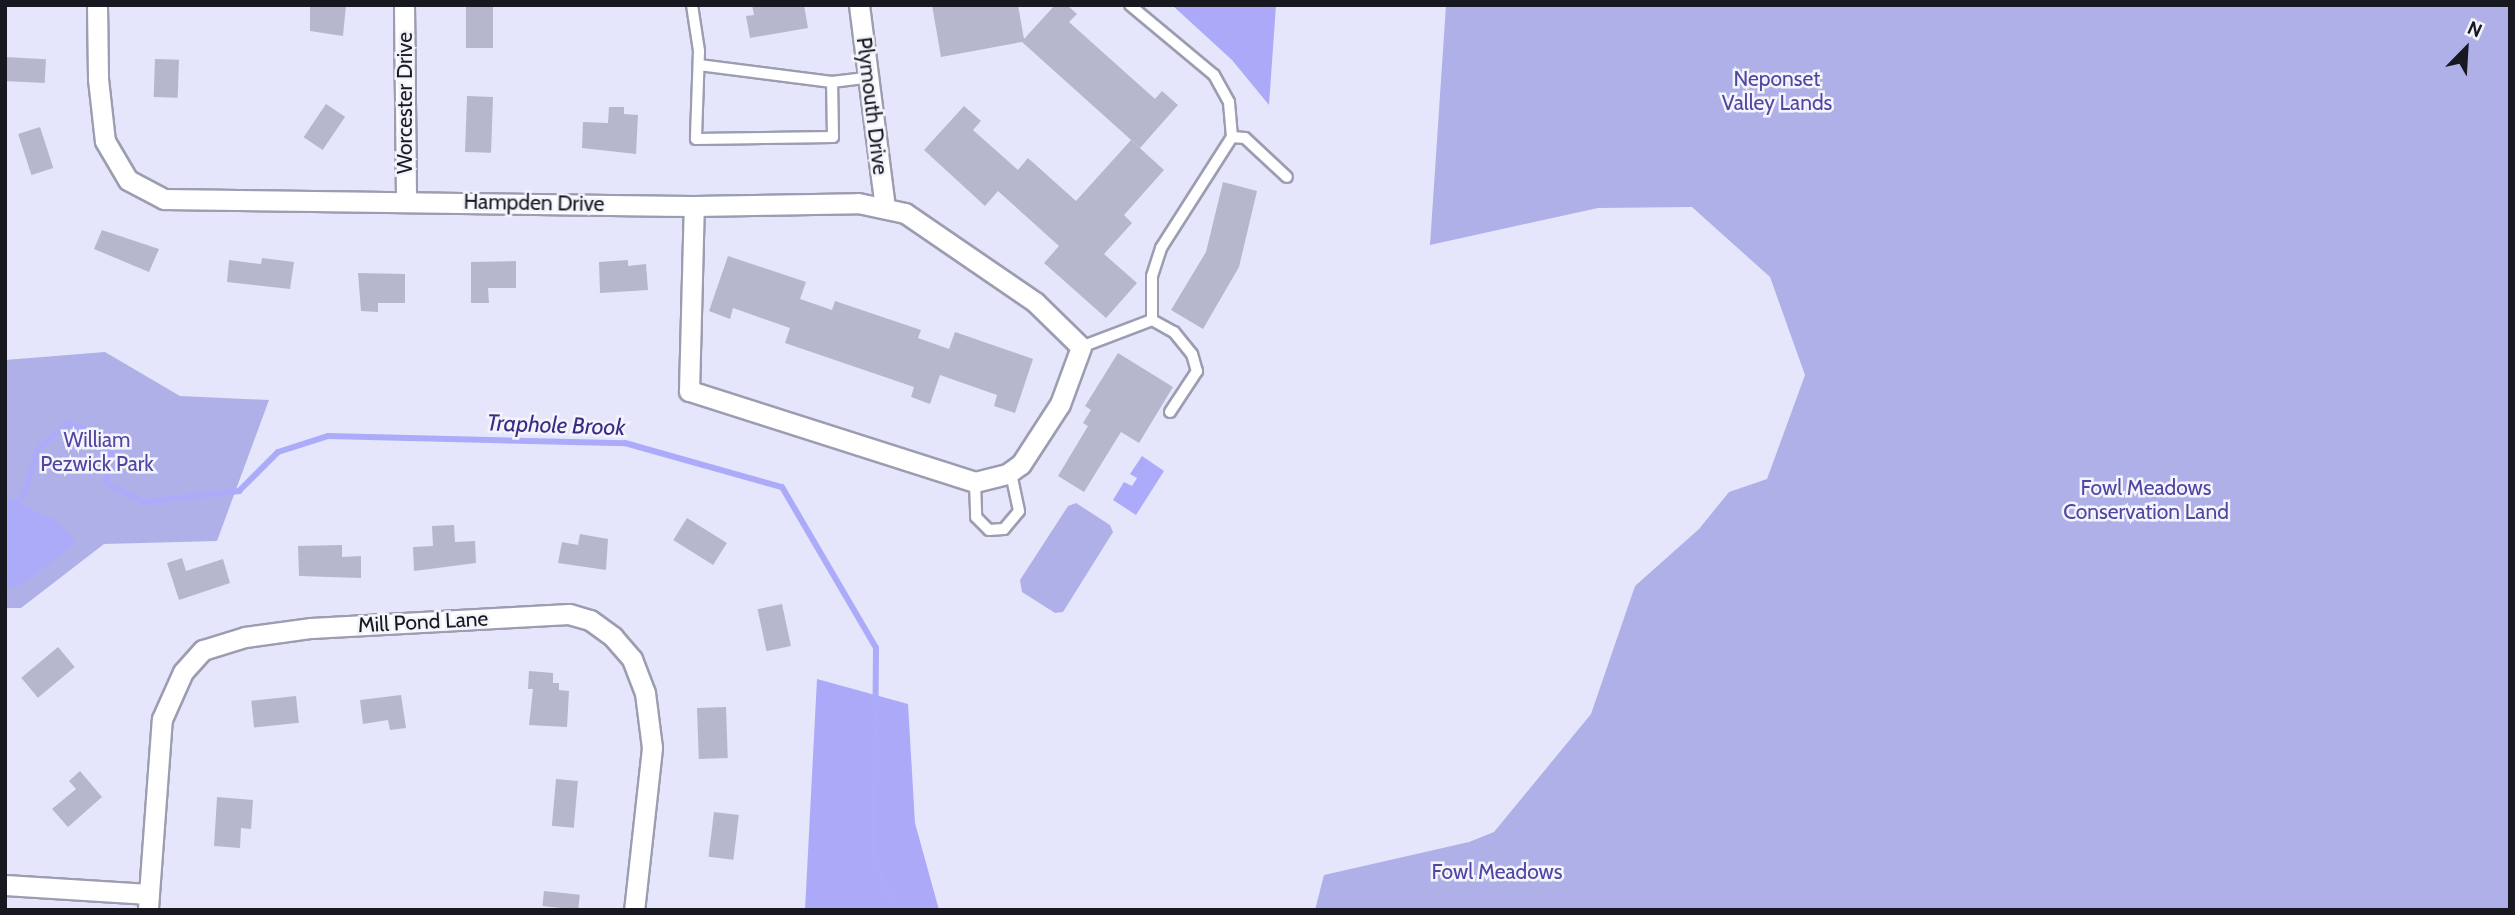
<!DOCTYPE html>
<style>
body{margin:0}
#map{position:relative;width:2515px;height:915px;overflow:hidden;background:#e5e6fc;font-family:Cabin,sans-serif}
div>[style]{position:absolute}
.green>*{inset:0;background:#b0b0e8}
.forest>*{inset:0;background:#aba9f8}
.water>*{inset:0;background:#acabf9}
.stream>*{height:6px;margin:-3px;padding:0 3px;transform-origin:3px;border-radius:3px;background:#acabf9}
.building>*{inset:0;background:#b6b7cc;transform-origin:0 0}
.roads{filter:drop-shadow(2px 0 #9c9db1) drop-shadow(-2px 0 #9c9db1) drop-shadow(0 2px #9c9db1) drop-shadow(0 -2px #9c9db1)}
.service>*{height:10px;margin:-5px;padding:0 5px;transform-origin:5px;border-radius:5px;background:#fff}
.minor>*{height:19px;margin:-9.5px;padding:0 9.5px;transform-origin:9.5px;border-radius:9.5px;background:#fff}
span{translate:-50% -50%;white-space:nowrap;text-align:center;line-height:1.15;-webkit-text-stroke:5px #f4f4fd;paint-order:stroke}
.park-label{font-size:21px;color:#5046a1}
.street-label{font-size:21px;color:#181820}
.water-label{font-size:23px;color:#3a2c85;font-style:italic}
.frame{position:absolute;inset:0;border:7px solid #181820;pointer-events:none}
.north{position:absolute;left:2431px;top:14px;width:70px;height:70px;-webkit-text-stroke:5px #f4f4fd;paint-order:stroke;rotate:24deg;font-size:19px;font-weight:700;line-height:28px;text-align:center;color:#181820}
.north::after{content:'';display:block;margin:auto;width:24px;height:32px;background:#181820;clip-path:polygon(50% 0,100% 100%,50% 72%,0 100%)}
</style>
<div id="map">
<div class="green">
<i style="clip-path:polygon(1446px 5px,2510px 5px,2510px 910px,1315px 910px,1324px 875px,1469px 842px,1494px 832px,1591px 714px,1635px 586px,1699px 529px,1729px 492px,1767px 479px,1805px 375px,1770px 277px,1692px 207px,1598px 208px,1430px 245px)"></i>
<i style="clip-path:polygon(105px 352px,180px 396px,269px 400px,217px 541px,104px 544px,21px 608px,5px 608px,5px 360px)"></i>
<i style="clip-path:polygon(1076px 503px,1110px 525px,1113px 532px,1063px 612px,1055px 613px,1022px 592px,1020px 580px,1068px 506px)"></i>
</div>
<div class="forest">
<i style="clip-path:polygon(1172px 5px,1276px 5px,1269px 105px,1232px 60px)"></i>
<i style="clip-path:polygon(817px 679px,908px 704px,915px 823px,939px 910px,805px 910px)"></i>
</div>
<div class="water">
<i style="clip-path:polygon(1142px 456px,1164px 471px,1136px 515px,1113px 500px,1124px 482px,1132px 486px,1137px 478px,1130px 474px)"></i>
<i style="clip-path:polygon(5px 496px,59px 522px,76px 543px,21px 585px,5px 588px)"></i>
</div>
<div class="stream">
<i style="left:5px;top:517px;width:31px;rotate:-50deg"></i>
<i style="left:25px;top:493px;width:45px;rotate:-74.4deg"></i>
<i style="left:37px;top:450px;width:40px;rotate:-41deg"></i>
<i style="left:67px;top:424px;width:48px;rotate:14.6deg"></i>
<i style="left:113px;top:436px;width:48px;rotate:98.5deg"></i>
<i style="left:106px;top:483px;width:42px;rotate:27.2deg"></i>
<i style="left:143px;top:502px;width:97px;rotate:-6.5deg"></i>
<i style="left:239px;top:491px;width:55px;rotate:-45deg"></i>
<i style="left:278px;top:452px;width:52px;rotate:-17.7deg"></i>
<i style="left:328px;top:436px;width:297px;rotate:1.4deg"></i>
<i style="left:625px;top:443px;width:163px;rotate:15.7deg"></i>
<i style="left:782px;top:487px;width:186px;rotate:59.7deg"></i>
<i style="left:876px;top:648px;width:210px;rotate:90.5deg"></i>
<i style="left:874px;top:858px;width:56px;rotate:68deg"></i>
</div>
<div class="building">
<i style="clip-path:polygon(310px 5px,346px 5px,343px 36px,310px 31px)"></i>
<i style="left:466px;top:5px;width:27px;height:43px"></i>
<i style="clip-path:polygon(752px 5px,804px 5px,808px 28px,750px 38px,746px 16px,754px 15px)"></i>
<i style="clip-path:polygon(932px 5px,1018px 5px,1024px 39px,1055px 5px,1067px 5px,1077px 14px,1069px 22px,1155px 99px,1162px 91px,1178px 105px,1140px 148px,1022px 42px,941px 57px)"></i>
<i style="left:5px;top:57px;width:41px;height:24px;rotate:3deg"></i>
<i style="left:155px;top:59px;width:24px;height:38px;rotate:2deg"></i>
<i style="left:467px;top:96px;width:26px;height:56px;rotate:2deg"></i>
<i style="left:326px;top:104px;width:23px;height:40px;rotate:34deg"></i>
<i style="clip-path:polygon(964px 106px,981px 121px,973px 130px,1018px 170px,1028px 158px,1076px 201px,1131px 140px,1164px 170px,1124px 215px,1132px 223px,1104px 254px,1137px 283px,1106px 318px,1044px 263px,1059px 246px,998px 191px,985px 206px,924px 150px)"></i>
<i style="clip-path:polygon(609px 107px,624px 107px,624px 114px,638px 115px,636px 154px,582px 148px,583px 122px,608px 123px)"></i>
<i style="left:40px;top:127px;width:43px;height:23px;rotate:72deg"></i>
<i style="clip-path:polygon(1223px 182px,1257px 191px,1239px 267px,1203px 329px,1171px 310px,1206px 252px)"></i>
<i style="clip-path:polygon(102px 230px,159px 249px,149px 272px,94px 249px)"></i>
<i style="clip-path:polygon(728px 256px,806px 282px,800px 299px,832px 310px,835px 301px,921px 330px,918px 338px,949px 349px,955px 332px,1033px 359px,1015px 413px,994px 406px,997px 395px,940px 375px,930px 404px,911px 397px,914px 387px,785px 343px,790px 328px,733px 308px,730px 319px,709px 311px)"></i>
<i style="clip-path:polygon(262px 258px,294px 262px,290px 289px,227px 282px,229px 260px,261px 264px)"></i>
<i style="clip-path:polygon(628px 260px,628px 266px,646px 264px,648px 290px,600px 293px,599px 262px)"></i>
<i style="clip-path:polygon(516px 261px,516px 288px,488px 288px,489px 303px,471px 303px,471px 262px)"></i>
<i style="clip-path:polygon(358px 273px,405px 274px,405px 303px,378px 303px,378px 312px,361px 311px)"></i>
<i style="clip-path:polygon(1118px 353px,1173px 387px,1139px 443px,1121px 432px,1084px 492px,1058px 476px,1088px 426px,1083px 423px,1091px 410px,1085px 406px)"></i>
<i style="left:687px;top:518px;width:47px;height:26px;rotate:32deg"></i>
<i style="clip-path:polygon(454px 525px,455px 542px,475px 541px,476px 563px,414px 571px,413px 547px,433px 546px,432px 526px)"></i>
<i style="clip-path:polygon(580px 534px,608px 539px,606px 570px,558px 563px,562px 542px,578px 545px)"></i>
<i style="clip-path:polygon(342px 545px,342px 557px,361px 556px,361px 578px,299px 576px,298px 546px)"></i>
<i style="clip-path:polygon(182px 558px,186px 571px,223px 559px,230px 583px,179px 600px,167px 563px)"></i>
<i style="left:782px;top:604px;width:43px;height:25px;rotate:78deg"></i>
<i style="left:58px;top:647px;width:26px;height:48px;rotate:50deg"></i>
<i style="clip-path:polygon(529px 671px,553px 673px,553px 683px,559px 683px,559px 690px,569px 691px,567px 727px,529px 725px,533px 689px,528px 689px)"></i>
<i style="clip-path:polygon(401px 695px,406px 728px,390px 730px,388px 720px,363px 724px,360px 700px)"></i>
<i style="left:296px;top:696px;width:27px;height:45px;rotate:84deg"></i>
<i style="left:726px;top:707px;width:51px;height:29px;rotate:88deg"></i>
<i style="clip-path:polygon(80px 771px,102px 797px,68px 827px,52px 809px,76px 789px,69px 781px)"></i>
<i style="left:556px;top:779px;width:22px;height:47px;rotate:5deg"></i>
<i style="clip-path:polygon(217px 797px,253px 800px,251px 829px,241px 828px,240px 848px,214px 846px)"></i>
<i style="left:714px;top:812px;width:25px;height:45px;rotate:7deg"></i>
<i style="left:544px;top:891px;width:36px;height:15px;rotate:6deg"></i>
</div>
<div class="roads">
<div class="service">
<i style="left:692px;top:5px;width:47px;rotate:81.3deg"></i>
<i style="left:699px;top:51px;width:88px;rotate:92deg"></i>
<i style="left:696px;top:139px;width:137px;rotate:-0.8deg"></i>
<i style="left:833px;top:137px;width:55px;rotate:-91deg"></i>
<i style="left:832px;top:82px;width:38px;rotate:-7deg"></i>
<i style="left:699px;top:65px;width:134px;rotate:7.3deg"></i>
<i style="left:1232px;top:137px;width:13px;rotate:4deg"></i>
<i style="left:1245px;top:138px;width:57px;rotate:42.9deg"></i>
<i style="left:1152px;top:320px;width:25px;rotate:29deg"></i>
<i style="left:1174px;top:332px;width:28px;rotate:51deg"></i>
<i style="left:1192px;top:354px;width:18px;rotate:74deg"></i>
<i style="left:1197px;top:371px;width:49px;rotate:123.4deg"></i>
<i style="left:1081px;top:347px;width:76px;rotate:-20.8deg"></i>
<i style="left:1152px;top:320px;width:44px;rotate:-90deg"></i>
<i style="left:1152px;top:276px;width:29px;rotate:-72deg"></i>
<i style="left:1161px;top:248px;width:132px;rotate:-57.4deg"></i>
<i style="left:1232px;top:137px;width:35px;rotate:-95deg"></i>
<i style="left:1229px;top:102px;width:31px;rotate:-119deg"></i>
<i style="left:1214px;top:75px;width:109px;rotate:-140.2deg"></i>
<i style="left:975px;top:482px;width:35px;rotate:88deg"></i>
<i style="left:976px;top:517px;width:18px;rotate:45deg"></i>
<i style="left:989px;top:530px;width:15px;rotate:-4deg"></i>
<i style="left:1004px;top:529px;width:23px;rotate:-50deg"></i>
<i style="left:1019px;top:511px;width:40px;rotate:-102deg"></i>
</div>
<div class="minor">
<i style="left:97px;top:5px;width:74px;rotate:89.2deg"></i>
<i style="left:98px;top:79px;width:62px;rotate:83.6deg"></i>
<i style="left:105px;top:141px;width:45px;rotate:59.5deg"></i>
<i style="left:128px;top:180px;width:41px;rotate:27.8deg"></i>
<i style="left:164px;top:199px;width:530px;rotate:0.76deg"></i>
<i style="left:694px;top:206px;width:164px;rotate:-1deg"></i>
<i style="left:858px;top:203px;width:48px;rotate:12deg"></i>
<i style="left:905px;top:213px;width:158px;rotate:34.4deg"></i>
<i style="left:1035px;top:302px;width:64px;rotate:44.4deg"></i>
<i style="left:1081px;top:347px;width:61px;rotate:110.2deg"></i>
<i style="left:1060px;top:404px;width:72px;rotate:123deg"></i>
<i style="left:1021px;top:464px;width:17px;rotate:144deg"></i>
<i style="left:1007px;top:474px;width:33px;rotate:166deg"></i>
<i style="left:975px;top:482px;width:300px;rotate:-162.3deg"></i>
<i style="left:689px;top:391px;width:185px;rotate:-88.5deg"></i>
<i style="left:404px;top:5px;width:195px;rotate:89.4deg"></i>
<i style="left:859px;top:5px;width:204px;rotate:82.7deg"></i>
<i style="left:5px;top:885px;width:144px;rotate:3.6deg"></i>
<i style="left:149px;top:894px;width:16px;rotate:94deg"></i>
<i style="left:149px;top:894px;width:175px;rotate:-85.8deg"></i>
<i style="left:162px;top:719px;width:51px;rotate:-65.9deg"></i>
<i style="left:183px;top:672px;width:30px;rotate:-48deg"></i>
<i style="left:203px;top:650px;width:44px;rotate:-17.2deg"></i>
<i style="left:245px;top:637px;width:67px;rotate:-7.8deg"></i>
<i style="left:311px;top:628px;width:258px;rotate:-3.1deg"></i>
<i style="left:569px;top:614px;width:22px;rotate:16deg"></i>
<i style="left:590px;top:620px;width:29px;rotate:36deg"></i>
<i style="left:613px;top:637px;width:29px;rotate:49deg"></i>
<i style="left:632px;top:659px;width:36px;rotate:69deg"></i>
<i style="left:645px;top:693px;width:55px;rotate:82.7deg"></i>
<i style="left:652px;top:748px;width:163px;rotate:96.3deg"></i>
</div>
</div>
<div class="park-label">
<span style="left:1777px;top:91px">Neponset<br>Valley Lands</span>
<span style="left:97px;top:452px">William<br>Pezwick Park</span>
<span style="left:2146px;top:500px">Fowl Meadows<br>Conservation Land</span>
<span style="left:1497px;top:872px">Fowl Meadows</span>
</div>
<div class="street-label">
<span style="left:405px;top:103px;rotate:-90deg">Worcester Drive</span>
<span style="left:872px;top:106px;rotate:83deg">Plymouth Drive</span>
<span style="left:534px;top:203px;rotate:1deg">Hampden Drive</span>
<span style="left:423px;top:622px;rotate:-3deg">Mill Pond Lane</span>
</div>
<div class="water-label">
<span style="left:556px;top:425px;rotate:2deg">Traphole Brook</span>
</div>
<div class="frame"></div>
<div class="north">N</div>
</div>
